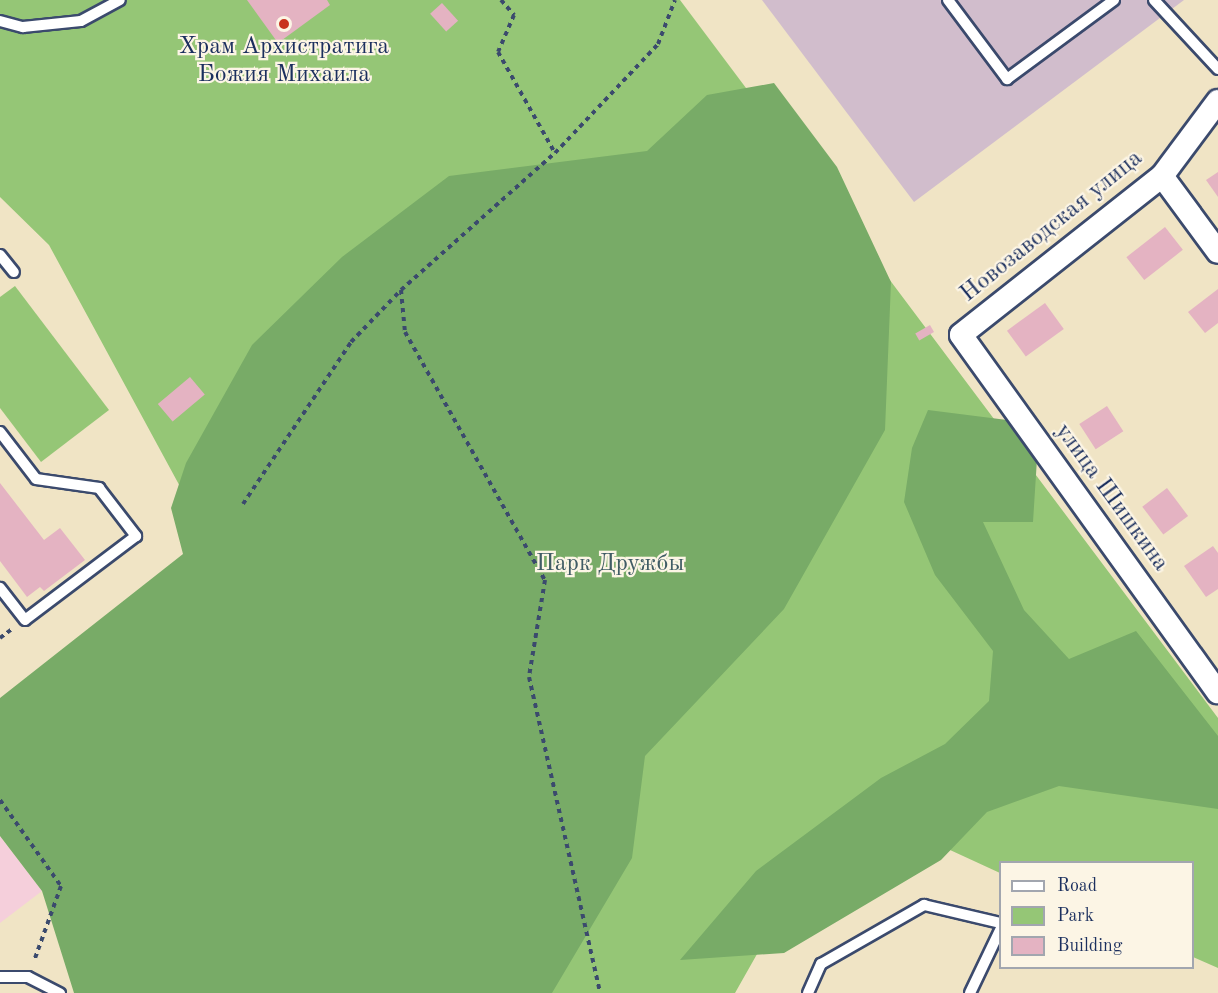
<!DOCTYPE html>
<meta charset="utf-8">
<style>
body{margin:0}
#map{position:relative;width:1218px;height:993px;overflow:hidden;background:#f0e4c5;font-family:"Old Standard TT",serif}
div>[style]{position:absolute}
.built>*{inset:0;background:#f5cfdb}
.industrial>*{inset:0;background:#d1bdcc}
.green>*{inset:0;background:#95c676}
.forest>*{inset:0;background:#78ab67}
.building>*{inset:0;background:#e4b3c2;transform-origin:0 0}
.path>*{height:4px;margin-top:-2px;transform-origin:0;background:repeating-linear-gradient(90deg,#3b4a6d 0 4.5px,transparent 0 9px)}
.roads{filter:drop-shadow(2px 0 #3b4a6d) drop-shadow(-2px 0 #3b4a6d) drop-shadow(0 2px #3b4a6d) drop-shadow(0 -2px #3b4a6d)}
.lane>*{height:10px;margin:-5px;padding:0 5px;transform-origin:5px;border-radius:5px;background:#fff}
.street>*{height:22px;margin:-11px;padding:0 11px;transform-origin:11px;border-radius:11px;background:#fff}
.dots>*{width:16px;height:16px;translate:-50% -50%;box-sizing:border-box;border:3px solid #fcf5e5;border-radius:50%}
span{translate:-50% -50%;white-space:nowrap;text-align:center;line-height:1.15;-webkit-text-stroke:4.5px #fcf5e5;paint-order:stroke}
.poi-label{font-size:24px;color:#1b2f5e}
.street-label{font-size:24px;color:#1b2f5e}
.park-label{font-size:24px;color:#405c65}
.legend{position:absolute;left:999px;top:861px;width:195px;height:108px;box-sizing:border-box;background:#fcf5e5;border:2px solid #a2a6af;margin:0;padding:8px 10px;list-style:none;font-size:18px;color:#1b2f5e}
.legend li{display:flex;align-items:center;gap:12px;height:30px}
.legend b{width:30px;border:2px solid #a2a6af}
</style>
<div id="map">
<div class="built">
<i style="clip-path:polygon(0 836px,42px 891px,0 923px)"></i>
</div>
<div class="industrial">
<i style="clip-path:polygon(762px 0,1184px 0,914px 202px)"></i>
</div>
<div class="green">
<i style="clip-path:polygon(0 0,680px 0,1218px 718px,1218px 968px,1193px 957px,1192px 862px,1000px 862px,1000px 873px,937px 844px,774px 924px,735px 993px,166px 993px,215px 551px,49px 245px,0 197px)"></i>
<i style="clip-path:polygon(15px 286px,109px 410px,41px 462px,0 408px,0 297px)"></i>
</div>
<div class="forest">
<i style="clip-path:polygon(774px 83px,837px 167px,891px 282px,885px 430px,784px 609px,645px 756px,632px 858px,552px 993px,74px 993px,42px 891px,0 836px,0 698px,183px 554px,171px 508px,186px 463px,252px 345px,342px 257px,449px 176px,647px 151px,707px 95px)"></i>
<i style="clip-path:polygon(928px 410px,1007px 420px,1037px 459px,1033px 522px,983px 522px,1024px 610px,1069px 659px,1136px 631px,1218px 736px,1218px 809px,1059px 786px,987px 812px,941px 860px,784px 953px,680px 960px,756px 871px,881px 778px,945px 744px,989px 701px,993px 651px,935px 575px,904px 502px,912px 448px)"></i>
</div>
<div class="building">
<i style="clip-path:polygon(247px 0,327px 0,330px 5px,278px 43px)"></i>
<i style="left:442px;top:3px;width:24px;height:16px;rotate:48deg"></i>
<i style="clip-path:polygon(1218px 172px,1218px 197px,1206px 180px)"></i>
<i style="left:1165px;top:227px;width:29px;height:49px;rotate:52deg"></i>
<i style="clip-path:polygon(1218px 289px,1218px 323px,1205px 333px,1188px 312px)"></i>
<i style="left:1045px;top:303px;width:32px;height:47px;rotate:54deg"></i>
<i style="left:930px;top:325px;width:8px;height:17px;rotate:60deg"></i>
<i style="left:190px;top:377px;width:23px;height:42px;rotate:50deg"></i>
<i style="left:1107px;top:406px;width:30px;height:33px;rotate:57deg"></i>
<i style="clip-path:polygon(0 483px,44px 540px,60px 528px,85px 560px,44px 591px,40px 587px,27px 597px,0 561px)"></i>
<i style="left:1167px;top:488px;width:35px;height:31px;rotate:53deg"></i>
<i style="clip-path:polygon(1213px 546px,1218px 553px,1218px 589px,1206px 597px,1184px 566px)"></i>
</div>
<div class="path">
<i style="left:501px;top:0;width:20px;rotate:49deg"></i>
<i style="left:514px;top:15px;width:40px;rotate:113.4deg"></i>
<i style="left:498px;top:52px;width:116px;rotate:60.6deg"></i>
<i style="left:401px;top:290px;width:42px;rotate:84.6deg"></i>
<i style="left:405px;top:332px;width:285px;rotate:60.6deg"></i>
<i style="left:545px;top:580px;width:98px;rotate:99.4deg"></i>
<i style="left:529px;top:677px;width:324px;rotate:77.3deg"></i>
<i style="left:243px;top:504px;width:195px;rotate:-56.3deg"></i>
<i style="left:351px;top:342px;width:72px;rotate:-46.1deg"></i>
<i style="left:401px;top:290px;width:206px;rotate:-41.7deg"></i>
<i style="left:555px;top:153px;width:150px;rotate:-46.6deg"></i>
<i style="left:658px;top:44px;width:47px;rotate:-68.9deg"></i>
<i style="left:0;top:638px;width:15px;rotate:-37deg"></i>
<i style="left:0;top:800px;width:105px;rotate:54.7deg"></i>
<i style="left:61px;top:886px;width:80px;rotate:109.8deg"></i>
</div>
<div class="roads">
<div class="lane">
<i style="left:948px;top:0;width:99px;rotate:53.2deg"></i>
<i style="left:1007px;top:79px;width:133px;rotate:-36.4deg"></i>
<i style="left:1154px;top:0;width:94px;rotate:47.2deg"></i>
<i style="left:0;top:21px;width:24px;rotate:15deg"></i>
<i style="left:23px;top:27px;width:58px;rotate:-5.9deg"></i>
<i style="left:81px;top:21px;width:44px;rotate:-28.3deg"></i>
<i style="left:0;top:255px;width:22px;rotate:51deg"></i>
<i style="left:0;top:432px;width:59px;rotate:52.5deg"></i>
<i style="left:36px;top:479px;width:64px;rotate:8.1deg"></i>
<i style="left:99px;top:488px;width:61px;rotate:52.4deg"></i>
<i style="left:136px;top:536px;width:139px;rotate:142.9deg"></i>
<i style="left:25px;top:620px;width:41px;rotate:-128deg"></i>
<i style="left:0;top:977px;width:28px"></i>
<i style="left:28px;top:977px;width:36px;rotate:27deg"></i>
<i style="left:808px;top:993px;width:32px;rotate:-66deg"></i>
<i style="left:821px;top:964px;width:119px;rotate:-29.8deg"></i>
<i style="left:924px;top:905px;width:78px;rotate:13.3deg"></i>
<i style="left:970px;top:993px;width:70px;rotate:-64.5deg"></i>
</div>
<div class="street">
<i style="left:1218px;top:101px;width:94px;rotate:126.7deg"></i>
<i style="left:1162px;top:176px;width:256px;rotate:141.7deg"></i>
<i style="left:961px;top:335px;width:440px;rotate:54.3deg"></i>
<i style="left:1162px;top:176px;width:94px;rotate:53.6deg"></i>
</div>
</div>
<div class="dots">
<i style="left:284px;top:24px;background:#c8321e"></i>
</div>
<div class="poi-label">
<span style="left:284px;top:62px">Храм Архистратига<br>Божия Михаила</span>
</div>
<div class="street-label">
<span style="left:1052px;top:227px;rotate:-39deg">Новозаводская улица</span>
<span style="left:1111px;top:498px;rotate:54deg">улица Шишкина</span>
</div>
<div class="park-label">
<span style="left:610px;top:565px">Парк Дружбы</span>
</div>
<ul class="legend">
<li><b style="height:8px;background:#fff"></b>Road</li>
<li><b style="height:16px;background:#95c676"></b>Park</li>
<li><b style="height:16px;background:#e4b3c2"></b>Building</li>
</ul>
</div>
